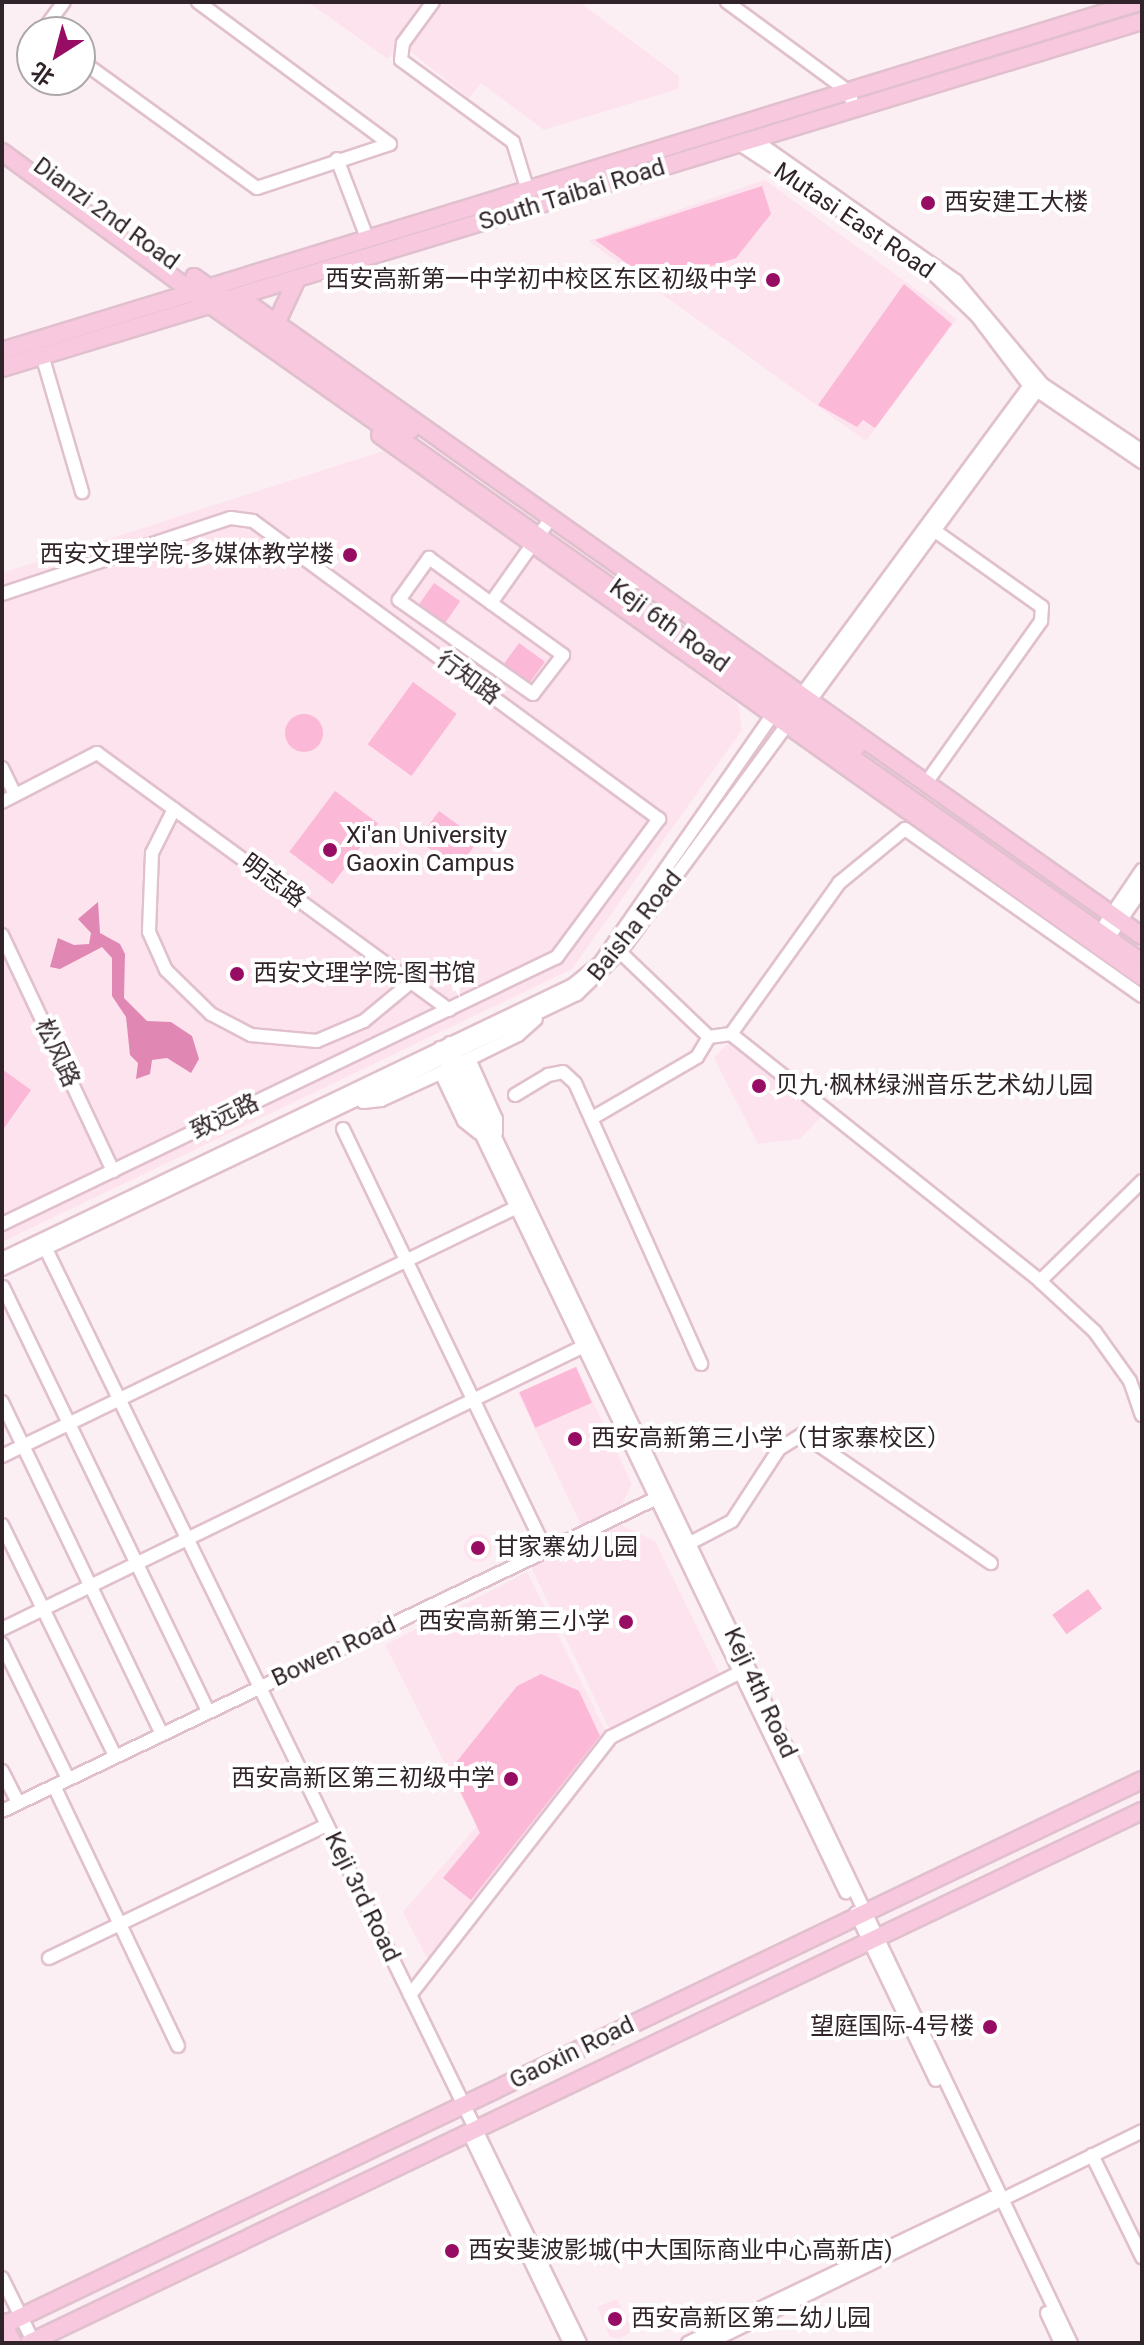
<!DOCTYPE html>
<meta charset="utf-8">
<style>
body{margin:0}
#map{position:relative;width:1144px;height:2345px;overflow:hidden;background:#fceff4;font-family:Roboto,"Noto Sans SC",sans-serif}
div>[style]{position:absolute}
.built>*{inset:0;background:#fde3ee}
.round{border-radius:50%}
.green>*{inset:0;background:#fcb8d7;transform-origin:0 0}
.water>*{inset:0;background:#e087b3}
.roads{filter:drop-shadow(2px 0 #e1c0ce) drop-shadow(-2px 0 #e1c0ce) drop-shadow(0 2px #e1c0ce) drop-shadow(0 -2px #e1c0ce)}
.minor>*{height:12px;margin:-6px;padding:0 6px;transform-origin:6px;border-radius:6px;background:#fff}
.major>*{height:16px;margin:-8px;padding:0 8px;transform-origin:8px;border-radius:8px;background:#f7c8de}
.dots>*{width:22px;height:22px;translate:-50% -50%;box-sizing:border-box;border:4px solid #fff;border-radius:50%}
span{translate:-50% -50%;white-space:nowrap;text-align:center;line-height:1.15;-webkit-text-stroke:8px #fff;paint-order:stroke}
.street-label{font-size:24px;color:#30242a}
.poi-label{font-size:24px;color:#30242a}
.left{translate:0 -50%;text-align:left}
.right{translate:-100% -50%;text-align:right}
.frame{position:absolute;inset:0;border:4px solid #30242a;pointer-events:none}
.north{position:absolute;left:16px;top:16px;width:80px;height:80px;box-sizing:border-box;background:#fff;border:2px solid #aca7aa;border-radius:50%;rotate:216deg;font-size:22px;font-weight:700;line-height:32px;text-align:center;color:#30242a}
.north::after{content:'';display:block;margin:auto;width:28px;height:36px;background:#970d63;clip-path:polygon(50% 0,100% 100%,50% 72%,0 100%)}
</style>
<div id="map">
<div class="built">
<i style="clip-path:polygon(308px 2px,429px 2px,388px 59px)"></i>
<i style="clip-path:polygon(441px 2px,579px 2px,679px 76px,678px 89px,544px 130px,481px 83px,469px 98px,407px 49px)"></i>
<i style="clip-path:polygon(765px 180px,957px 319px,866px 441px,588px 241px)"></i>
<i style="clip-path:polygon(389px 449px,738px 704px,742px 730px,572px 969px,2px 1242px,2px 573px)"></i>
<i style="clip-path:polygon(731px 1040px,824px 1114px,800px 1139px,758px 1144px,714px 1058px)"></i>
<i style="clip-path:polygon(576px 1366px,632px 1484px,621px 1507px,581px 1525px,518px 1393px)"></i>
<i style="clip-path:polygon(621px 1525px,655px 1541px,721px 1676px,611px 1732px,531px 1567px)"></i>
<i class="round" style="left:464px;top:1534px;width:28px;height:28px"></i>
<i style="clip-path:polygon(527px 1572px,606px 1732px,428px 1960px,403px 1912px,477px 1826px,385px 1645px)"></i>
<i style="clip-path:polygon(617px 2299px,633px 2331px,619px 2339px,610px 2337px,597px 2307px)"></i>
</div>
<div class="green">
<i style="clip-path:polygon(762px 186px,771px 214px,736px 258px,655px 284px,595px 240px)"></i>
<i style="clip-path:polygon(904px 284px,952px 324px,875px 428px,863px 420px,857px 427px,818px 405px)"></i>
<i style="left:434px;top:583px;width:32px;height:29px;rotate:35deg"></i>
<i style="left:519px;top:643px;width:32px;height:29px;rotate:36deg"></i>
<i style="left:413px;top:682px;width:54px;height:77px;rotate:36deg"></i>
<i class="round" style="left:285px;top:714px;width:38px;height:38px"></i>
<i style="left:335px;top:791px;width:54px;height:76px;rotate:37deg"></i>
<i style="left:439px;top:811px;width:49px;height:36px;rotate:36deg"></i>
<i style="clip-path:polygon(2px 1069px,31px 1090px,2px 1131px)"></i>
<i style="left:576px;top:1367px;width:39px;height:62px;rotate:66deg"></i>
<i style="left:1088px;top:1589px;width:24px;height:44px;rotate:54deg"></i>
<i style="clip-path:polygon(541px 1674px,579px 1691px,600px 1736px,471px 1900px,443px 1878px,480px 1833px,450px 1770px,517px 1686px)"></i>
</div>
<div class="water">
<i style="clip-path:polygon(98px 902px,100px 933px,120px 944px,125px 954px,124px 998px,147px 1021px,171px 1022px,192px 1036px,199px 1059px,191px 1073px,167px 1058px,152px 1060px,150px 1074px,136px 1079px,138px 1063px,130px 1055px,126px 1017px,112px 996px,112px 958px,102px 947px,60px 969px,50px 967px,58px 938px,74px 945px,89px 944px,91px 933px,78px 919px)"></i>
</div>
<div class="roads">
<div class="minor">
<i style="left:433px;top:2px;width:51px;rotate:126.2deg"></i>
<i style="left:403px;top:43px;width:17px;rotate:97deg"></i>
<i style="left:401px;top:60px;width:139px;rotate:36.2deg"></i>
<i style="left:513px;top:142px;width:51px;rotate:73deg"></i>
<i style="left:727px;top:2px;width:152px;rotate:36.4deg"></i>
<i style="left:849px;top:92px;width:17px;rotate:73deg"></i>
<i style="left:42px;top:32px;width:37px;rotate:-54deg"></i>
<i style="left:80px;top:60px;width:218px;rotate:35.9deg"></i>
<i style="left:257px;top:188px;width:140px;rotate:-18.3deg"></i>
<i style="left:390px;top:144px;width:239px;rotate:-143.5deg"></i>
<i style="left:753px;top:139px;width:248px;rotate:35deg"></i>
<i style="left:956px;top:281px;width:134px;rotate:50.1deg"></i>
<i style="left:1042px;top:384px;width:120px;rotate:33.8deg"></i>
<i style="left:738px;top:143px;width:225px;rotate:33.4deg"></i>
<i style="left:926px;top:267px;width:71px;rotate:43.9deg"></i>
<i style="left:977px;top:316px;width:86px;rotate:53deg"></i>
<i style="left:1029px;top:385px;width:137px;rotate:34.3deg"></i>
<i style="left:337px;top:159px;width:87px;rotate:69.1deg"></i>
<i style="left:42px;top:355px;width:143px;rotate:73.7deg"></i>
<i style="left:2px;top:594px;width:241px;rotate:-18.4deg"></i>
<i style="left:231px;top:518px;width:22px;rotate:8deg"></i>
<i style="left:253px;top:521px;width:504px;rotate:36.28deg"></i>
<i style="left:659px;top:819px;width:172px;rotate:126.5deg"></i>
<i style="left:557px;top:957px;width:616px;rotate:154.31deg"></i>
<i style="left:491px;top:603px;width:89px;rotate:35.8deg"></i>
<i style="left:563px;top:655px;width:49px;rotate:127.6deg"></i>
<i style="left:533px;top:694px;width:164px;rotate:-145deg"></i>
<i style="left:399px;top:600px;width:52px;rotate:-54.5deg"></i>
<i style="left:429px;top:558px;width:77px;rotate:36deg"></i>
<i style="left:491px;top:603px;width:95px;rotate:-54.8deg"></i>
<i style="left:798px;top:700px;width:401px;rotate:-53.6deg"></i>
<i style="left:806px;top:706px;width:399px;rotate:-53.8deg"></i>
<i style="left:2px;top:768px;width:30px;rotate:64deg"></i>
<i style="left:926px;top:783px;width:199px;rotate:-54.6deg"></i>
<i style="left:1041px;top:621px;width:14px;rotate:-86deg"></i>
<i style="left:1042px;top:607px;width:131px;rotate:-144.6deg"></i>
<i style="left:2px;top:802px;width:107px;rotate:-27.3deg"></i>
<i style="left:97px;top:753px;width:436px;rotate:36.1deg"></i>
<i style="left:174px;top:809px;width:49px;rotate:116.6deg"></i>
<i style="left:152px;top:853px;width:79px;rotate:92.2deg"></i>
<i style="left:149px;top:932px;width:42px;rotate:65.9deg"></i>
<i style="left:166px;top:970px;width:63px;rotate:44.4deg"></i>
<i style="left:211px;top:1014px;width:45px;rotate:27.7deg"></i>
<i style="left:251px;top:1035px;width:66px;rotate:5.2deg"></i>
<i style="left:317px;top:1041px;width:51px;rotate:-23.1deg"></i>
<i style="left:364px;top:1021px;width:61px;rotate:-39.7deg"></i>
<i style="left:1100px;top:932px;width:75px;rotate:-55.9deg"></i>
<i style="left:2px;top:935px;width:261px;rotate:64.8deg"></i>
<i style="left:1108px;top:938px;width:60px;rotate:-55.2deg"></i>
<i style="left:620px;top:952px;width:123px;rotate:43.7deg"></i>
<i style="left:709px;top:1037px;width:22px;rotate:-8deg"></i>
<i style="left:731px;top:1034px;width:396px;rotate:38.6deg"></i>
<i style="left:1040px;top:1281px;width:75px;rotate:42.8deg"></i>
<i style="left:1095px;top:1332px;width:60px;rotate:54.5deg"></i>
<i style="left:1130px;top:1381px;width:36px;rotate:71deg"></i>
<i style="left:731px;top:1034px;width:186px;rotate:-54.4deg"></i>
<i style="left:839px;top:883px;width:85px;rotate:-39.3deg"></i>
<i style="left:905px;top:829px;width:290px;rotate:35.2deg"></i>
<i style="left:450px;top:1043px;width:1441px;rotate:64.47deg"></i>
<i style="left:440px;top:1048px;width:937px;rotate:64.31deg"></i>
<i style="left:469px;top:1059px;width:66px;rotate:65.8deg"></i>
<i style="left:496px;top:1119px;width:14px;rotate:90deg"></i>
<i style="left:441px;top:1073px;width:53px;rotate:64.4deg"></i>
<i style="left:464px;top:1121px;width:19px;rotate:39deg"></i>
<i style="left:515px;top:1095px;width:39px;rotate:-31deg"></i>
<i style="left:548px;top:1075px;width:15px;rotate:-11deg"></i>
<i style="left:563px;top:1072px;width:16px;rotate:43deg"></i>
<i style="left:575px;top:1083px;width:308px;rotate:65.8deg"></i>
<i style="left:363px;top:1102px;width:18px;rotate:-6deg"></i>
<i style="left:381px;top:1100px;width:77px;rotate:-24.6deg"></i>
<i style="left:451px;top:1068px;width:75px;rotate:-26.2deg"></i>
<i style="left:518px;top:1035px;width:24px;rotate:-42deg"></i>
<i style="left:594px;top:1117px;width:119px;rotate:-30.2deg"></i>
<i style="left:697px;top:1057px;width:23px;rotate:-59deg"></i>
<i style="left:343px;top:1129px;width:468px;rotate:64.3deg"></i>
<i style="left:43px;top:1243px;width:1224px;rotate:63.98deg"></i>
<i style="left:2px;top:1259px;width:633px;rotate:-25.63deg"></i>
<i style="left:573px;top:985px;width:35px;rotate:-39deg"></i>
<i style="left:600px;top:963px;width:308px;rotate:-55.2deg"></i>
<i style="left:2px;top:1269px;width:637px;rotate:-25.56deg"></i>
<i style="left:577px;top:994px;width:60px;rotate:-44.3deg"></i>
<i style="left:620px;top:952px;width:290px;rotate:-53.7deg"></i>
<i style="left:1040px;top:1281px;width:143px;rotate:-44.4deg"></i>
<i style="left:3px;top:1287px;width:472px;rotate:64.2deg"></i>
<i style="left:2px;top:1402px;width:369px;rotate:64.3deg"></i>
<i style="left:2px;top:1456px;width:572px;rotate:-25.8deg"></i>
<i style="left:2px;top:1525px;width:257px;rotate:63.9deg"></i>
<i style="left:690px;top:1543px;width:47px;rotate:-27.6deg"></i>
<i style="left:732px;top:1521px;width:86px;rotate:-56.9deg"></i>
<i style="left:779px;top:1449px;width:28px;rotate:-32deg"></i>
<i style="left:803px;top:1434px;width:228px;rotate:34.5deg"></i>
<i style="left:2px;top:1629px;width:647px;rotate:-25.93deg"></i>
<i style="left:2px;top:1644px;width:150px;rotate:63.9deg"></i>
<i style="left:2px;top:1771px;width:36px;rotate:63deg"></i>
<i style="left:54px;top:1786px;width:288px;rotate:64.5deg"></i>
<i style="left:2px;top:1811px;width:733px;rotate:-25.55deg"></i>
<i style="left:856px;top:1913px;width:185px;rotate:64.4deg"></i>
<i style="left:49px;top:1958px;width:308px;rotate:-25.6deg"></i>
<i style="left:410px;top:1995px;width:327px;rotate:-52.1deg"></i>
<i style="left:611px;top:1737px;width:150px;rotate:-26.6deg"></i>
<i style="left:469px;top:2133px;width:233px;rotate:64.3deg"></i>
<i style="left:1092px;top:2155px;width:114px;rotate:63.9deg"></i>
<i style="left:2px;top:2278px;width:72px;rotate:63.8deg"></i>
<i style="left:1047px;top:2313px;width:33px;rotate:65deg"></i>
<i style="left:688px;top:2343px;width:337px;rotate:-25.5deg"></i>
<i style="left:992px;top:2198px;width:9px;rotate:6deg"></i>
<i style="left:708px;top:2343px;width:483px;rotate:-26deg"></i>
</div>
<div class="major">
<i style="left:2px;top:152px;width:260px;rotate:36.3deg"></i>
<i style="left:212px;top:306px;width:1138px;rotate:35.2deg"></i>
<i style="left:194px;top:277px;width:265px;rotate:35.3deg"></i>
<i style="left:249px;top:304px;width:1094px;rotate:35.29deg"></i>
<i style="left:274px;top:328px;width:52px;rotate:-64.9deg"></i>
<i style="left:2px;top:351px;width:1189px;rotate:-17.06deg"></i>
<i style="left:2px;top:368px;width:1192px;rotate:-16.93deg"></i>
<i style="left:380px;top:435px;width:935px;rotate:35.42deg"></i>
<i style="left:697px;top:633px;width:196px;rotate:35.5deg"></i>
<i style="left:2px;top:2322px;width:24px;rotate:62deg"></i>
<i style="left:2px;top:2326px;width:1264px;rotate:-25.59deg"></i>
<i style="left:29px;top:2343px;width:1234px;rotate:-25.55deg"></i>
</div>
</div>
<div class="dots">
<i style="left:928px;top:203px;background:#970d63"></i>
<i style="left:773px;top:280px;background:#970d63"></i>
<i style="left:350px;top:555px;background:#970d63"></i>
<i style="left:330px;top:850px;background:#970d63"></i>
<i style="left:237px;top:974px;background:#970d63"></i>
<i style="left:759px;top:1086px;background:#970d63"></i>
<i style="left:575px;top:1439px;background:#970d63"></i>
<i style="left:478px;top:1548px;background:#970d63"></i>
<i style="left:626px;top:1622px;background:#970d63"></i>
<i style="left:511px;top:1779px;background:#970d63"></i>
<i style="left:990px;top:2027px;background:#970d63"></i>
<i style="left:452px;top:2251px;background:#970d63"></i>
<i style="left:615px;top:2319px;background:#970d63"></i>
</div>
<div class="street-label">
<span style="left:572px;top:195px;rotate:-17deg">South Taibai Road</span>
<span style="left:106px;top:214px;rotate:36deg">Dianzi 2nd Road</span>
<span style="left:854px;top:221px;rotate:34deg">Mutasi East Road</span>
<span style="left:669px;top:626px;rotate:36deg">Keji 6th Road</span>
<span style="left:468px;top:678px;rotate:36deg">行知路</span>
<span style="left:273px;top:881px;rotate:36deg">明志路</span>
<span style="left:635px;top:926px;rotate:-51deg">Baisha Road</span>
<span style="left:57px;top:1053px;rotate:65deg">松风路</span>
<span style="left:225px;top:1117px;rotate:-26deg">致远路</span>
<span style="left:334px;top:1652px;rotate:-25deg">Bowen Road</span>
<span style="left:760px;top:1693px;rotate:65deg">Keji 4th Road</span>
<span style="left:362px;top:1897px;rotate:64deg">Keji 3rd Road</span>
<span style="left:572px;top:2053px;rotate:-26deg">Gaoxin Road</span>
</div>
<div class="poi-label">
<span class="left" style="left:944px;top:203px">西安建工大楼</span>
<span class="right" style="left:757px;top:280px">西安高新第一中学初中校区东区初级中学</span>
<span class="right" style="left:334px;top:555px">西安文理学院-多媒体教学楼</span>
<span class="left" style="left:346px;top:850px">Xi'an University<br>Gaoxin Campus</span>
<span class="left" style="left:253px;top:974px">西安文理学院-图书馆</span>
<span class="left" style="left:775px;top:1086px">贝九·枫林绿洲音乐艺术幼儿园</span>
<span class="left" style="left:591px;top:1439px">西安高新第三小学（甘家寨校区）</span>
<span class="left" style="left:494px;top:1548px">甘家寨幼儿园</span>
<span class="right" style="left:610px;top:1622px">西安高新第三小学</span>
<span class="right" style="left:495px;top:1779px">西安高新区第三初级中学</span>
<span class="right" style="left:974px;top:2027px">望庭国际-4号楼</span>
<span class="left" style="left:468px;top:2251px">西安斐波影城(中大国际商业中心高新店)</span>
<span class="left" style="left:631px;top:2319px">西安高新区第二幼儿园</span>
</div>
<div class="frame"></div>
<div class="north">北</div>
</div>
